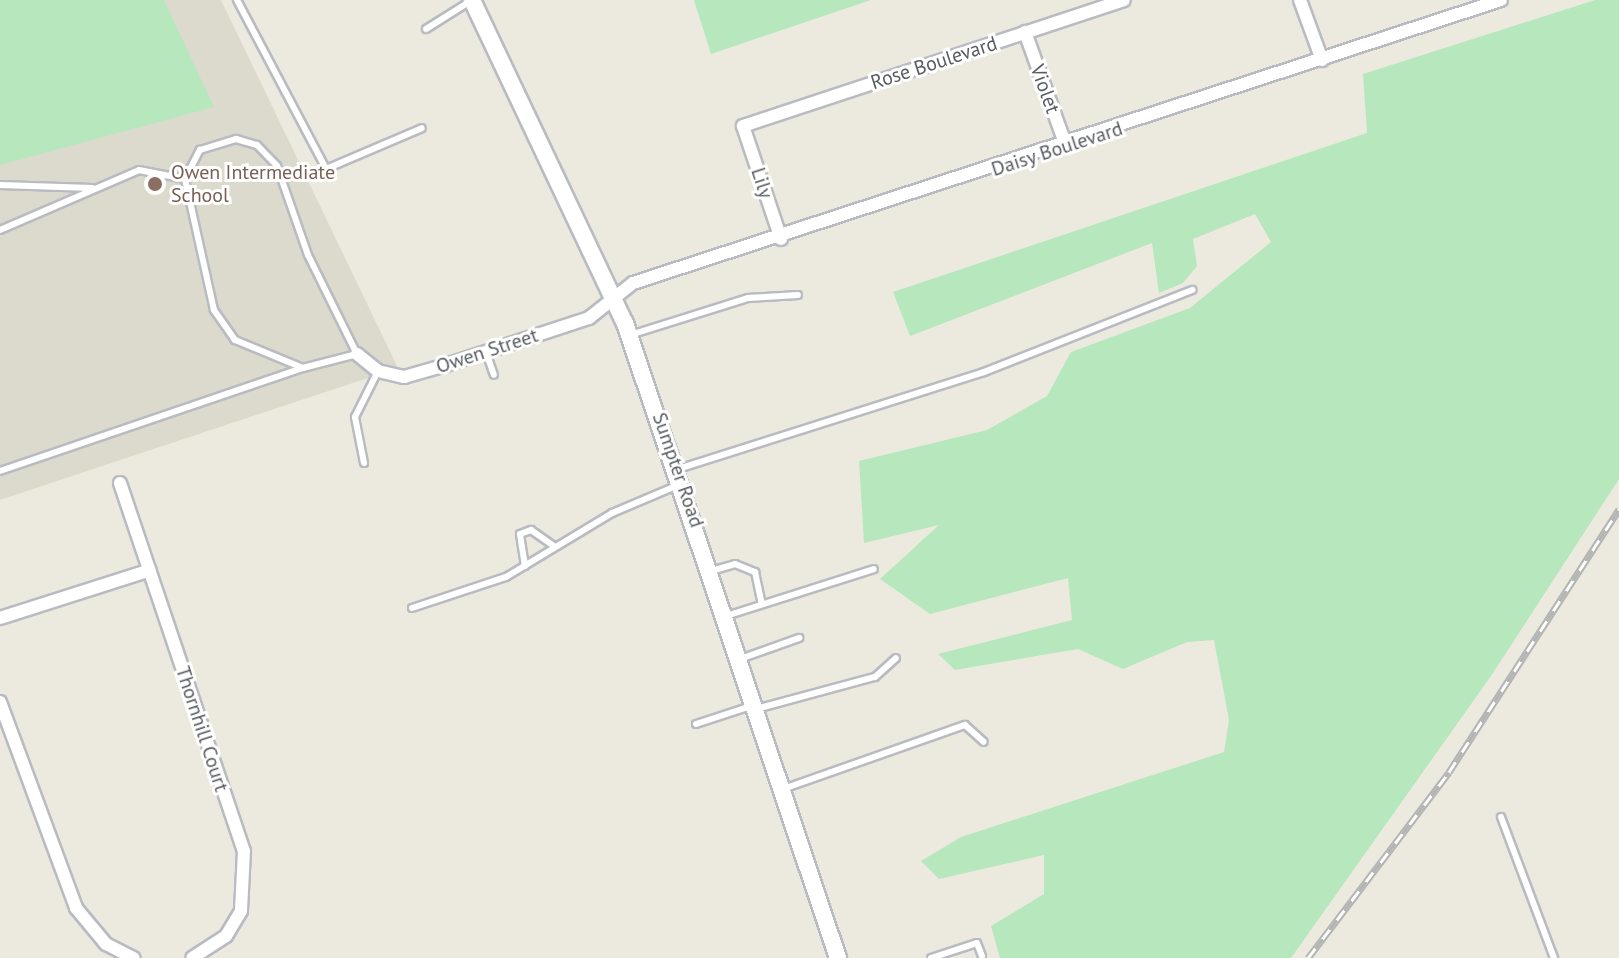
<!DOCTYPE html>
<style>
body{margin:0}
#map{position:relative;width:1619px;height:958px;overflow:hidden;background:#eceade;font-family:"PT Sans",sans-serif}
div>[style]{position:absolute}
.education>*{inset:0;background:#dbdacd}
.green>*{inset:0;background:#b7e7bc}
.roads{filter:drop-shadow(2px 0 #b9bbc2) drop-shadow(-2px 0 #b9bbc2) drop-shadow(0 2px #b9bbc2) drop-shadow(0 -2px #b9bbc2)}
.service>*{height:6px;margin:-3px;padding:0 3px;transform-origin:3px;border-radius:3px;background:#fff}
.minor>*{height:12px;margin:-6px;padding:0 6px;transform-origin:6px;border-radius:6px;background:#fff}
.tertiary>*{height:16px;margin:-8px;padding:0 8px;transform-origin:8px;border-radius:8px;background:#fff}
.rail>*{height:7px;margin-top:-3.5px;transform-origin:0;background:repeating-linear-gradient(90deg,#fff 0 12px,#b3b4b4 0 24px);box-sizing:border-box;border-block:2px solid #b3b4b4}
.dots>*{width:22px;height:22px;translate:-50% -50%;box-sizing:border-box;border:4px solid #fff;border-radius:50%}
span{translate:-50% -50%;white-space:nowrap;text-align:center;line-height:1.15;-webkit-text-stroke:6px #fff;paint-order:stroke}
.street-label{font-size:20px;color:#575b61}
.education-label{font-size:20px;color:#785e54}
.left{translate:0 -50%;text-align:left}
</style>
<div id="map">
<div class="education">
<i style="clip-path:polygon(0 0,221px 0,398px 368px,0 500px)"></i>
</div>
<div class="green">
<i style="clip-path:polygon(0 0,164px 0,214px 107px,0 165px)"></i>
<i style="clip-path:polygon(694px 0,871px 0,711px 54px)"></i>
<i style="clip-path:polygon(1595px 0,1619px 0,1619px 479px,1491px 676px,1291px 958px,1000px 958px,991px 926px,1044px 894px,1044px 855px,939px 879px,921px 861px,961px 837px,1224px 752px,1229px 720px,1214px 640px,1187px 642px,1123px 669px,1078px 649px,955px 670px,938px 654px,1072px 620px,1068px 578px,930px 614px,880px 579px,939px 525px,864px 543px,859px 461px,987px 430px,1047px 396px,1071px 352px,1190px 308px,1271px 242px,1255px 214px,1193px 239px,1197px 266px,1183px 283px,1159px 293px,1152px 243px,910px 336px,893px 292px,1367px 133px,1363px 74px)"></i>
</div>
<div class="roads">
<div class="service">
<i style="left:237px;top:0;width:191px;rotate:62.2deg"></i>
<i style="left:326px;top:169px;width:104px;rotate:-23.1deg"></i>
<i style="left:426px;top:29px;width:51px;rotate:-32.1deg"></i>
<i style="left:236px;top:139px;width:22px;rotate:16deg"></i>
<i style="left:257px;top:145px;width:29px;rotate:46deg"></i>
<i style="left:277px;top:166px;width:94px;rotate:70.8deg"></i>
<i style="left:308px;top:255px;width:110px;rotate:63.7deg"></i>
<i style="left:357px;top:354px;width:56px;rotate:165.5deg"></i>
<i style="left:303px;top:368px;width:74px;rotate:-157.6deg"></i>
<i style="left:235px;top:340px;width:37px;rotate:-125deg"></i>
<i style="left:214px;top:310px;width:134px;rotate:-102.5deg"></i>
<i style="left:185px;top:179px;width:33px;rotate:-63deg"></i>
<i style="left:200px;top:150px;width:38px;rotate:-17deg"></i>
<i style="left:0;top:185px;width:92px;rotate:1.9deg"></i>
<i style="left:0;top:230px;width:151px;rotate:-23.3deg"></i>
<i style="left:139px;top:170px;width:47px;rotate:11.1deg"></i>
<i style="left:630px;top:335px;width:124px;rotate:-17.4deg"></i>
<i style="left:748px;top:298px;width:50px;rotate:-3.4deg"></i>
<i style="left:486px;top:352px;width:24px;rotate:71deg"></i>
<i style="left:364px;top:463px;width:47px;rotate:-101.1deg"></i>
<i style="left:355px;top:417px;width:51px;rotate:-63.4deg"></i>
<i style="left:678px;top:469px;width:321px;rotate:-17.6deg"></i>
<i style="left:984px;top:372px;width:224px;rotate:-21.5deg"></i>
<i style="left:0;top:471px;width:320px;rotate:-18.8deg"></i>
<i style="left:525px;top:566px;width:32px;rotate:-99deg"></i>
<i style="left:520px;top:534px;width:12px;rotate:-20deg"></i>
<i style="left:531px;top:530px;width:29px;rotate:35deg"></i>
<i style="left:711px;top:571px;width:25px;rotate:-16deg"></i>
<i style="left:735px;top:564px;width:22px;rotate:22deg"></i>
<i style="left:755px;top:572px;width:33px;rotate:78deg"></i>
<i style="left:412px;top:608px;width:99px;rotate:-18.3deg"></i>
<i style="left:506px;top:577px;width:124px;rotate:-31.1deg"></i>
<i style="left:612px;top:513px;width:69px;rotate:-22.9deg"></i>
<i style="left:726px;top:616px;width:155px;rotate:-17.6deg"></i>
<i style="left:740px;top:659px;width:63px;rotate:-19.6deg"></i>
<i style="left:756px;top:709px;width:123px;rotate:-15.1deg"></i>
<i style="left:875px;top:677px;width:28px;rotate:-42deg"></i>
<i style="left:696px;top:724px;width:58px;rotate:-18.1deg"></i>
<i style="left:783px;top:789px;width:193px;rotate:-19.4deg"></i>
<i style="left:965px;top:725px;width:25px;rotate:42deg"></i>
<i style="left:1501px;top:817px;width:151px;rotate:69.4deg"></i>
<i style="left:931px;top:958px;width:48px;rotate:-18.1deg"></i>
<i style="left:977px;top:943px;width:14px;rotate:69deg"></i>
</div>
<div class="minor">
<i style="left:1300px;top:0;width:64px;rotate:69.9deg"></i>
<i style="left:1025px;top:32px;width:121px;rotate:70.2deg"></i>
<i style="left:781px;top:239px;width:119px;rotate:-108.6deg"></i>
<i style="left:743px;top:126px;width:401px;rotate:-18.3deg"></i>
<i style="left:357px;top:354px;width:27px;rotate:39deg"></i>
<i style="left:378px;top:371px;width:27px;rotate:13deg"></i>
<i style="left:404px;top:377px;width:41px;rotate:-15.8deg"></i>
<i style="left:443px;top:366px;width:154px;rotate:-18.2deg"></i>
<i style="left:589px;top:318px;width:56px;rotate:-38.5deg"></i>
<i style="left:633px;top:283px;width:913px;rotate:-18.06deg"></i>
<i style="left:120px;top:483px;width:388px;rotate:71.4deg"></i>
<i style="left:244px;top:851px;width:60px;rotate:92.9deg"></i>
<i style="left:241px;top:911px;width:29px;rotate:121deg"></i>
<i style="left:226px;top:936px;width:40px;rotate:147.1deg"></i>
<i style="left:0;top:618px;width:157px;rotate:-17.7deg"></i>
<i style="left:0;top:702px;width:220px;rotate:69.7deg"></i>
<i style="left:76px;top:908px;width:47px;rotate:50.2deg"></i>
<i style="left:106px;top:944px;width:31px;rotate:27deg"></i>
</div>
<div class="tertiary">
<i style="left:472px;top:0;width:357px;rotate:64.7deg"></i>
<i style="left:625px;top:323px;width:670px;rotate:71.46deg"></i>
</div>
</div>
<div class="rail">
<i style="left:1308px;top:958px;width:233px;rotate:-52.8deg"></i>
<i style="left:1449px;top:772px;width:313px;rotate:-57.1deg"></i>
</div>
<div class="dots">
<i style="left:155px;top:184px;background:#8d6e63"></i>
</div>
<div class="street-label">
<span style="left:934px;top:63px;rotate:-18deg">Rose Boulevard</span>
<span style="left:1045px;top:89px;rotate:70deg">Violet</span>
<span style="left:1057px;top:149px;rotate:-18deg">Daisy Boulevard</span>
<span style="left:762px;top:183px;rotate:72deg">Lily</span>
<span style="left:487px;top:351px;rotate:-18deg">Owen Street</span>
<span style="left:678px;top:470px;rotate:71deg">Sumpter Road</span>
<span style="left:202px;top:729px;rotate:72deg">Thornhill Court</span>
</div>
<div class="education-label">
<span class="left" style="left:171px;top:184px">Owen Intermediate<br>School</span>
</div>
</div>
